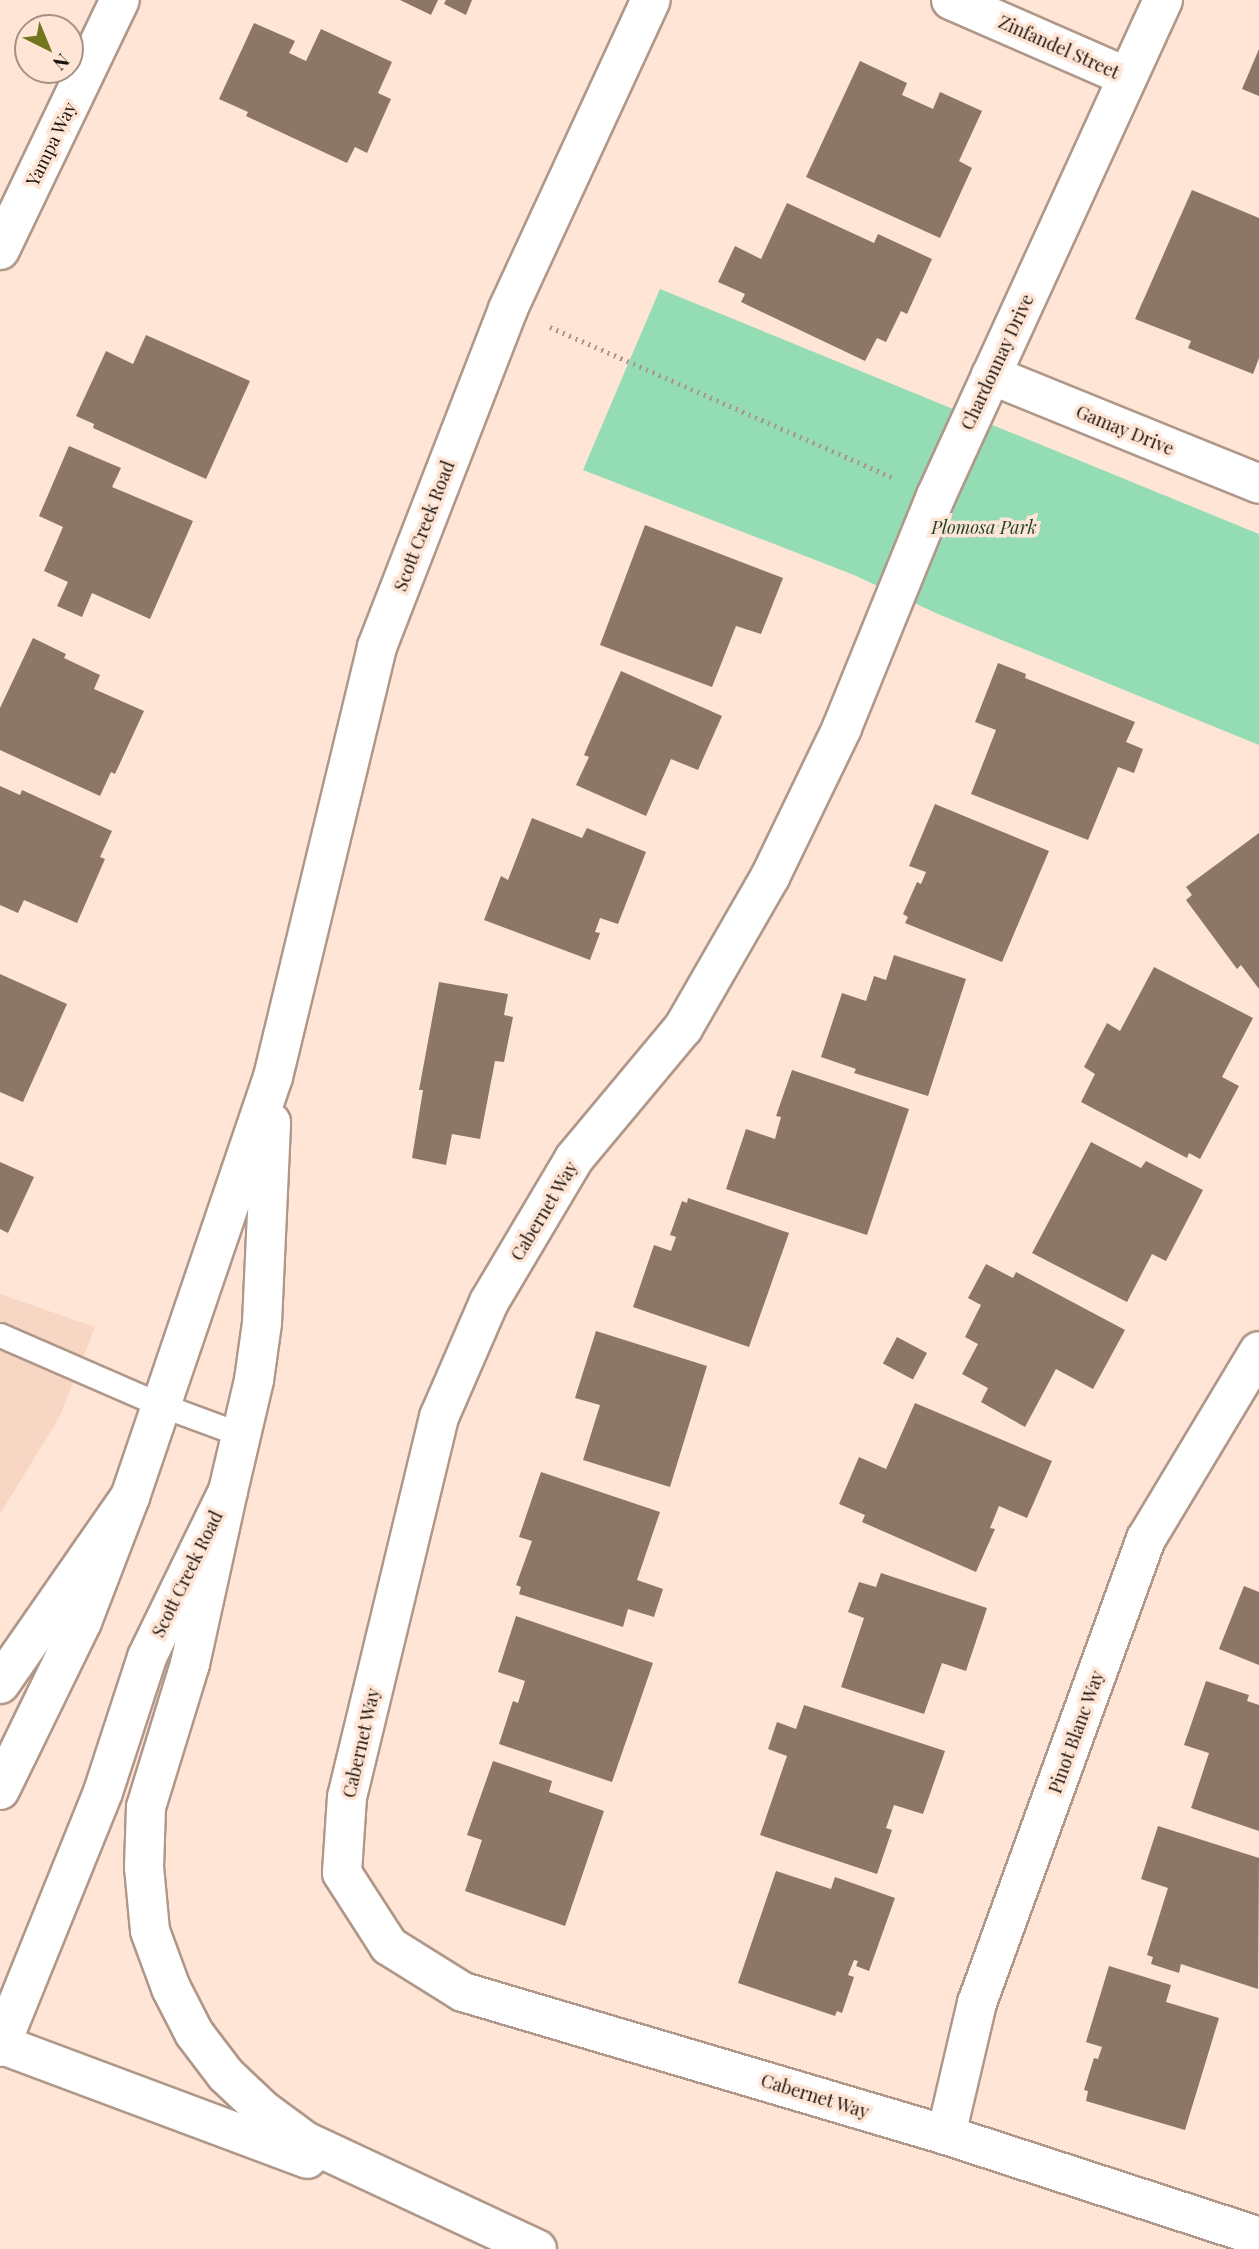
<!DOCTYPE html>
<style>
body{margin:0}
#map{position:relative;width:1259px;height:2249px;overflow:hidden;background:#ffe5d5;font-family:"Playfair Display",serif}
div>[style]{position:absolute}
.built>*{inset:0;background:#f7d7c3}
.green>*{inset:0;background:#94dcb4}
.building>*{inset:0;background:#8c7668;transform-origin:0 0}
.path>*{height:4.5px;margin-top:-2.25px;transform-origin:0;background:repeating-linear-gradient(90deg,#aa968a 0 2px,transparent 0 7px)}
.roads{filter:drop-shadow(2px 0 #af9789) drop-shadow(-2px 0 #af9789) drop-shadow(0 2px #af9789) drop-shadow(0 -2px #af9789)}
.lane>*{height:23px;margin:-11.5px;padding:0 11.5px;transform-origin:11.5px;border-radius:11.5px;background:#fff}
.street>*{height:38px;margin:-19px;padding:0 19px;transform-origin:19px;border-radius:19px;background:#fff}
.secondary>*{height:38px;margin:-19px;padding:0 19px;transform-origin:19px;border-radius:19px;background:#fff}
.highway>*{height:38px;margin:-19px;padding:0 19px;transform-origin:19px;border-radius:19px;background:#fff}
span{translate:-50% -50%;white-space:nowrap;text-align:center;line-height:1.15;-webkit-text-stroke:7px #ffe5d5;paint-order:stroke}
.street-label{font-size:18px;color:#1a120c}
.park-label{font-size:18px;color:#1c4530;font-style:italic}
.north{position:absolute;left:14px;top:14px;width:70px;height:70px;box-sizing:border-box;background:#ffe5d5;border:2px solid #a39185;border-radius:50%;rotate:137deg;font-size:19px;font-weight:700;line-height:28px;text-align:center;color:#1a120c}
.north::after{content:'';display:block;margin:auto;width:24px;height:32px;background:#72761e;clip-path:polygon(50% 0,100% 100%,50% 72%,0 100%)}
</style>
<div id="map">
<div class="built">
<i style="clip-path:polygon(0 1294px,95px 1327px,59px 1418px,0 1514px)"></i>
</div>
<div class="green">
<i style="clip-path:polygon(660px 289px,1259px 534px,1259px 745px,938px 614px,854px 575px,583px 470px)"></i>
</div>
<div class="building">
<i style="clip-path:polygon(400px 0,438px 0,431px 15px)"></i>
<i style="clip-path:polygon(446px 0,472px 0,466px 15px,444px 4px)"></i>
<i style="clip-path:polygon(254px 23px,295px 41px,289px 53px,306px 61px,321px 29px,392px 62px,378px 93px,391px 99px,367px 153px,355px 147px,347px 163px,246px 116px,248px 112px,219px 99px)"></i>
<i style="clip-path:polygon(1259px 49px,1259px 96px,1242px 89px)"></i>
<i style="clip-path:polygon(860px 61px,907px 83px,902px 95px,933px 109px,940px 92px,982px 111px,959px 161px,972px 168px,940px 238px,806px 177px)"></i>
<i style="clip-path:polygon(1192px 190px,1259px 218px,1259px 358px,1253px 374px,1188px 348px,1191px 341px,1135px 319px)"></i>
<i style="clip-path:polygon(787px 203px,874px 243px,878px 234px,932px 259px,907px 314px,901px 311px,886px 342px,877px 338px,865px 361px,741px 302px,745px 294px,718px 282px,735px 246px,761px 259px)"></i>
<i style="clip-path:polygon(146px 335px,250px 381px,206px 479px,93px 428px,94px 424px,76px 416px,106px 351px,133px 364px)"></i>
<i style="clip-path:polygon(69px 446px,121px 468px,112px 487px,193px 521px,150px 619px,92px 593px,82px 617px,57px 606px,68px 582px,44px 571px,63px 527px,39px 516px)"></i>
<i style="clip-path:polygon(645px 525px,783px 578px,761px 634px,736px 626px,712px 687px,600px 645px)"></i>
<i style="clip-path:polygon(33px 638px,66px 654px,64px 658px,100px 675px,94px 689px,144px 711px,115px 774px,111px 772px,100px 796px,0 750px,0 708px)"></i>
<i style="clip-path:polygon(998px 663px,1026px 674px,1025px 678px,1135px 722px,1126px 742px,1143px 749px,1134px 773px,1118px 767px,1088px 840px,971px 794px,996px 730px,975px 722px)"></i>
<i style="clip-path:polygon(621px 671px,722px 716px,698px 770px,671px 759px,646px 816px,576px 785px,589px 757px,584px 755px)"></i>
<i style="clip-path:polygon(0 786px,20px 795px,22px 790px,112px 831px,100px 857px,105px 859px,77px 923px,24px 900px,18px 913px,0 905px)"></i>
<i style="clip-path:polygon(935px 804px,1049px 851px,1002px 962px,905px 923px,908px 917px,903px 914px,917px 882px,921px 884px,926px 872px,909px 866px)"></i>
<i style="clip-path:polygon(532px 818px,582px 838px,587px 828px,646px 852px,618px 924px,600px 918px,595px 932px,600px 933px,590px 960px,484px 920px,501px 876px,508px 880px)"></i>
<i style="clip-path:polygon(1259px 833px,1259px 989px,1241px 965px,1237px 969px,1186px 900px,1192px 895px,1186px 887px)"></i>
<i style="clip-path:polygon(894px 955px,966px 979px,928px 1096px,854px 1073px,856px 1069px,821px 1057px,842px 993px,866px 1001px,874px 976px,886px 980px)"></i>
<i style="clip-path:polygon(1154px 967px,1253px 1018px,1222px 1077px,1239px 1086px,1200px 1159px,1189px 1153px,1187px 1158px,1081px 1102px,1095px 1074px,1084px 1067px,1107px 1023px,1120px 1031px)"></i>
<i style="clip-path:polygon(0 974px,67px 1004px,23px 1102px,0 1092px)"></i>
<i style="clip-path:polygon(439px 982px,508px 994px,504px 1015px,513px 1017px,504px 1062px,495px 1061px,480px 1139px,452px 1134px,446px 1165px,412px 1158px,423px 1090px,419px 1090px)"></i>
<i style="clip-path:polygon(792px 1070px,909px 1109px,867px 1235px,726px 1189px,746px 1129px,775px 1139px,781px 1117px,776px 1116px)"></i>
<i style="clip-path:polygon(1091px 1142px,1141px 1168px,1146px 1161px,1203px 1190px,1166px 1261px,1152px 1254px,1127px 1302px,1032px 1253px)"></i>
<i style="clip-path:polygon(0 1162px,34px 1177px,8px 1233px,0 1229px)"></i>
<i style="clip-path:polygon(688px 1198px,789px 1233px,749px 1347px,633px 1307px,654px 1245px,671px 1251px,676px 1237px,670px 1235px,682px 1201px,687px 1203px)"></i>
<i style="clip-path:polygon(986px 1264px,1013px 1278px,1016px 1272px,1125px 1330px,1093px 1389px,1056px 1369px,1025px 1427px,981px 1402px,988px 1388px,962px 1374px,978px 1344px,965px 1337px,981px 1305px,968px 1298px)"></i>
<i style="clip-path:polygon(596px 1331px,707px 1366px,670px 1487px,583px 1460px,600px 1405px,575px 1398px)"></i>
<i style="left:897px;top:1337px;width:34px;height:30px;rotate:28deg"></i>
<i style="clip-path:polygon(915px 1403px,1052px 1461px,1027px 1518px,999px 1506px,990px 1528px,995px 1529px,976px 1572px,862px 1522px,865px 1515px,839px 1504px,859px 1457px,886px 1469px)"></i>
<i style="clip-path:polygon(541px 1472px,660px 1512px,637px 1580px,663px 1589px,654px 1617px,628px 1609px,623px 1627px,519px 1594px,521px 1587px,516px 1585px,532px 1541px,519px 1537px)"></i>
<i style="clip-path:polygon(881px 1573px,987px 1608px,966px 1671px,942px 1663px,924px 1714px,841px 1687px,864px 1618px,848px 1612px,859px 1582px,876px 1587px)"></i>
<i style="clip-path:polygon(1244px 1586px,1259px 1592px,1259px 1665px,1219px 1649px)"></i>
<i style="clip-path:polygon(516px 1616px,653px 1663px,612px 1782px,499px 1744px,513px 1701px,518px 1703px,525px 1681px,498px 1672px)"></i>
<i style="clip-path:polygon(1206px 1681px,1249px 1695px,1247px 1701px,1259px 1705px,1259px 1831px,1191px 1808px,1209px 1753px,1184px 1745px)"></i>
<i style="clip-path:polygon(804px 1705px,945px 1751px,923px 1814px,894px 1805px,886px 1828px,892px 1830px,877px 1874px,760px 1835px,787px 1756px,768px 1749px,777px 1722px,796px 1729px)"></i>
<i style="clip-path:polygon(493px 1761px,552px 1781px,549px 1792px,604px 1811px,565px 1926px,465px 1891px,482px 1840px,467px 1835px)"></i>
<i style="clip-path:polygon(1158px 1826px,1259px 1858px,1258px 1989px,1181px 1964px,1179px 1973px,1151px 1964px,1153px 1957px,1147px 1955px,1168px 1888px,1141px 1879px)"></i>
<i style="clip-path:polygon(776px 1871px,831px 1889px,835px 1877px,895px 1898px,869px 1971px,856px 1966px,858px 1961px,854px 1960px,848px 1975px,854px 1977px,842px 2013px,837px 2011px,835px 2016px,738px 1983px)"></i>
<i style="clip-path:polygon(1109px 1966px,1171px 1985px,1166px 2002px,1219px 2018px,1185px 2130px,1086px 2101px,1088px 2091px,1084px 2090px,1094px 2058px,1098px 2059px,1102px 2047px,1086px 2042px)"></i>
</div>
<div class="path">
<i style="left:550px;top:327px;width:373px;rotate:23.7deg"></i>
</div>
<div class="roads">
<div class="lane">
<i style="left:0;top:1335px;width:176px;rotate:23.5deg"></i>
<i style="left:161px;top:1405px;width:86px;rotate:20.3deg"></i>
</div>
<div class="street">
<i style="left:951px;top:0;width:192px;rotate:23.6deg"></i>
<i style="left:1163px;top:0;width:545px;rotate:114.59deg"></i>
<i style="left:936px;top:496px;width:250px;rotate:112.1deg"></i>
<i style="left:842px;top:728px;width:165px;rotate:115.8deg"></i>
<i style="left:770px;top:877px;width:174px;rotate:119.9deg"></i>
<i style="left:683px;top:1028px;width:170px;rotate:129.8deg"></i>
<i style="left:574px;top:1159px;width:166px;rotate:120.7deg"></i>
<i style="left:489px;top:1302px;width:125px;rotate:113.5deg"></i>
<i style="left:439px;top:1417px;width:391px;rotate:103.6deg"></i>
<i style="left:347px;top:1797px;width:76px;rotate:93.8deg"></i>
<i style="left:342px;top:1873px;width:87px;rotate:57.2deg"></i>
<i style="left:389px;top:1946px;width:87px;rotate:31.9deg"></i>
<i style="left:463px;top:1992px;width:504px;rotate:16.49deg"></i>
<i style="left:946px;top:2135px;width:329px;rotate:18deg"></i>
<i style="left:0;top:250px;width:277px;rotate:-64.4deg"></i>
<i style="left:991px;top:375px;width:289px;rotate:22.1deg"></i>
<i style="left:946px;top:2135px;width:136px;rotate:-76.8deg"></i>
<i style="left:977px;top:2003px;width:494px;rotate:-70deg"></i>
<i style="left:1146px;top:1539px;width:219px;rotate:-59deg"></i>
</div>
<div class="secondary">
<i style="left:0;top:1790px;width:187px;rotate:-64deg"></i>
<i style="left:82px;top:1622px;width:134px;rotate:-69deg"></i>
<i style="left:130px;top:1497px;width:444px;rotate:-71.2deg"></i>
<i style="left:273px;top:1077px;width:442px;rotate:-76.4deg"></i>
<i style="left:377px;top:647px;width:362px;rotate:-68.8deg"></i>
<i style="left:508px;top:309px;width:340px;rotate:-65.2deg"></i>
<i style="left:0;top:2047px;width:275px;rotate:-68deg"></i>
<i style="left:103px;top:1792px;width:142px;rotate:-71.9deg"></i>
<i style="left:147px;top:1657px;width:185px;rotate:-64deg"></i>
<i style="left:228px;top:1491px;width:114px;rotate:-76.8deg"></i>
<i style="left:254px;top:1380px;width:58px;rotate:-82deg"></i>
<i style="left:262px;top:1323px;width:201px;rotate:-87.4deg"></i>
</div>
<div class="highway">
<i style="left:228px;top:1491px;width:177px;rotate:102.4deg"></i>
<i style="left:190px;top:1664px;width:150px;rotate:107.1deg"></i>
<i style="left:146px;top:1807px;width:60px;rotate:91.9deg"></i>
<i style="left:144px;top:1867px;width:64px;rotate:84.6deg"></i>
<i style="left:150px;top:1931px;width:61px;rotate:69.8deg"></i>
<i style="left:171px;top:1988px;width:51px;rotate:62.9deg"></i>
<i style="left:194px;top:2033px;width:53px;rotate:52.7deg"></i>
<i style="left:226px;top:2075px;width:51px;rotate:43.4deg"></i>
<i style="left:263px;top:2110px;width:52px;rotate:36.4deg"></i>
<i style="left:305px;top:2141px;width:256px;rotate:25deg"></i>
<i style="left:0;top:1684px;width:228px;rotate:-55.2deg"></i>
<i style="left:0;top:2044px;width:328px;rotate:20.5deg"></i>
</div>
</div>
<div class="street-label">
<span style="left:1059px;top:47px;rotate:24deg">Zinfandel Street</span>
<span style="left:51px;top:144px;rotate:-64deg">Yampa Way</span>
<span style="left:997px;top:362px;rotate:-65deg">Chardonnay Drive</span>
<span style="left:1125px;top:430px;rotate:22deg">Gamay Drive</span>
<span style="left:424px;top:526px;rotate:-69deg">Scott Creek Road</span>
<span style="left:544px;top:1211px;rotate:-59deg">Cabernet Way</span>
<span style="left:187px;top:1574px;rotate:-64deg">Scott Creek Road</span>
<span style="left:1076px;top:1732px;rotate:-70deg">Pinot Blanc Way</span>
<span style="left:361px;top:1743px;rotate:-77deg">Cabernet Way</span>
<span style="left:815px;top:2096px;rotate:17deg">Cabernet Way</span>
</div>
<div class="park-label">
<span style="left:984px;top:527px">Plomosa Park</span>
</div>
<div class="north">N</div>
</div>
